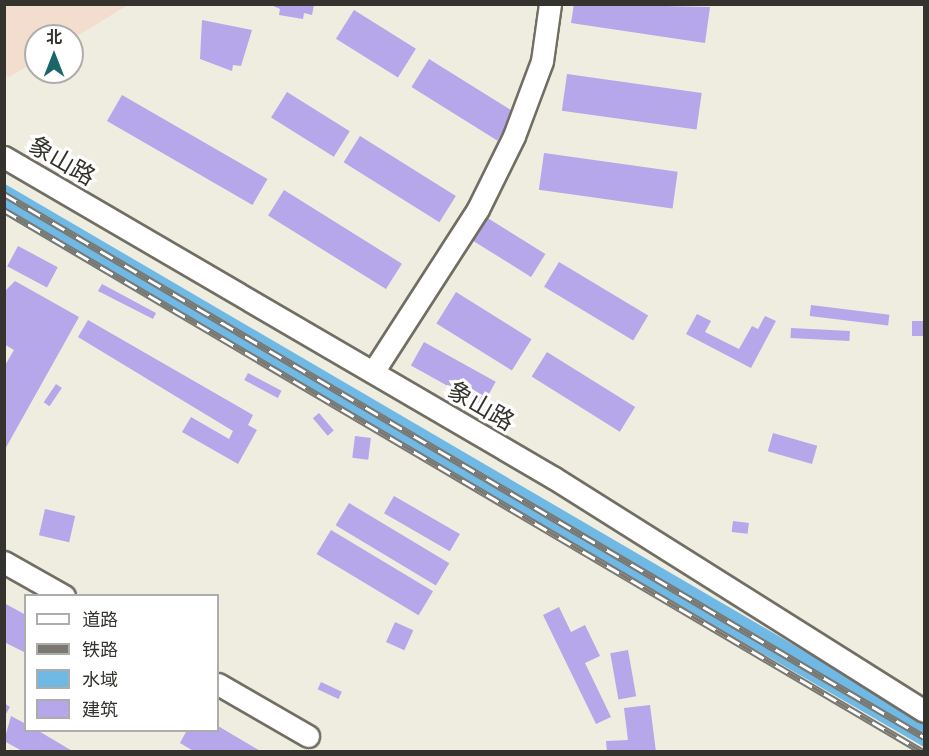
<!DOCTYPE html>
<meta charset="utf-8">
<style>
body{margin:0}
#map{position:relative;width:929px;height:756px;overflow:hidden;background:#efece0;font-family:Jost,"Noto Sans SC",sans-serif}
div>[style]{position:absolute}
.education>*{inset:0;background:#f3ddcf}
.water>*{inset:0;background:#70b9e5}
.building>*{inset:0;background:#b6a6ea;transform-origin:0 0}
.roads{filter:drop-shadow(2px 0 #716e64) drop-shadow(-2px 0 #716e64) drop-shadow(0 2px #716e64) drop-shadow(0 -2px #716e64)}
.minor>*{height:21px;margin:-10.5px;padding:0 10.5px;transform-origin:10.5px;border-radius:10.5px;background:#fff}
.rail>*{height:7px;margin-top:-3.5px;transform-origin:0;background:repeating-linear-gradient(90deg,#fff 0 14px,#7a7871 0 28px);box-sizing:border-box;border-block:2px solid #7a7871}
span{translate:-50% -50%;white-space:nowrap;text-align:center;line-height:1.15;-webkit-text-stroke:6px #fff;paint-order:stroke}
.street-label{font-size:24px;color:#34332e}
.frame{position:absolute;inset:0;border:6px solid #34332e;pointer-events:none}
.legend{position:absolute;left:24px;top:594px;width:195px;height:138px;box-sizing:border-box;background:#fff;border:2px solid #aeadab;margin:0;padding:8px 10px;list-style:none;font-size:18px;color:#34332e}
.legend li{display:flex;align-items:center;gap:12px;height:30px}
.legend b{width:30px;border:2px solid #aeadab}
.north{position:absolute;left:24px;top:24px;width:60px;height:60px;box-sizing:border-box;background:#fff;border:2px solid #aeadab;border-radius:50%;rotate:0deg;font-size:16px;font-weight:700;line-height:24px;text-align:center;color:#34332e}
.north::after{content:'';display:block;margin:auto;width:21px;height:27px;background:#196769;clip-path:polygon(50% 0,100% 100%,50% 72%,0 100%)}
</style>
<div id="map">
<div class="education">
<i style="clip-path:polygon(4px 5px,5px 4px,128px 5px,72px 39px,36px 36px,36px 61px,9px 77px,5px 76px)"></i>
</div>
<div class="water">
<i style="clip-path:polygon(5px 184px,924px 721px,924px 747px,5px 215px)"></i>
</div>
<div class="building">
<i style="clip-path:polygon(574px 4px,710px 7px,705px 43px,571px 23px)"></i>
<i style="clip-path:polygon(271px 5px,314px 5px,312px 15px,304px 13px,303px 19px,279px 15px,280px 9px)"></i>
<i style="left:354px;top:10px;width:73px;height:34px;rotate:32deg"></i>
<i style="clip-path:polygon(202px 20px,252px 30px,241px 66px,233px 65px,232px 71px,200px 59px)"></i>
<i style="left:429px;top:59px;width:101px;height:33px;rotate:32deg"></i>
<i style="left:567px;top:74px;width:136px;height:37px;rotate:8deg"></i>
<i style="left:287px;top:92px;width:74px;height:30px;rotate:32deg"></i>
<i style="left:122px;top:95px;width:168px;height:30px;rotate:30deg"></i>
<i style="left:360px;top:136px;width:113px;height:31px;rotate:32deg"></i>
<i style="left:544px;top:153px;width:135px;height:37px;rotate:8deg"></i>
<i style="left:284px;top:190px;width:139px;height:30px;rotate:32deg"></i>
<i style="left:486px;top:217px;width:70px;height:27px;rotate:32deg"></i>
<i style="left:18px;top:246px;width:45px;height:23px;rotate:28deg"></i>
<i style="left:559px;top:262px;width:104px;height:29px;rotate:31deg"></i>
<i style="clip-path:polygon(15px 281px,79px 317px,4px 451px,4px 367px,14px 350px,4px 344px,4px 292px)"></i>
<i style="clip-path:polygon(102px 284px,156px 313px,153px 319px,98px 291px)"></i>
<i style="left:456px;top:292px;width:89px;height:37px;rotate:32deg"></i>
<i style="left:811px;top:305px;width:79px;height:11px;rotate:7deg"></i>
<i style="clip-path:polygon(697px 314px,711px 321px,705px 332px,739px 349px,752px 326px,758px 329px,765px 316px,776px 321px,751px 368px,686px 334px)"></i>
<i style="clip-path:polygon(88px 320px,253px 415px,248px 425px,257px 430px,238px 464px,182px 432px,191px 417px,229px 439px,233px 431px,78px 337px)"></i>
<i style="left:912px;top:321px;width:12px;height:15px"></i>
<i style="left:791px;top:328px;width:59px;height:10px;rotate:3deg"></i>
<i style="left:424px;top:342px;width:82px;height:27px;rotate:29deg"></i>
<i style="left:547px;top:352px;width:104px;height:29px;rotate:32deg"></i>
<i style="left:248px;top:373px;width:38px;height:8px;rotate:28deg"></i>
<i style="left:56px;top:384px;width:7px;height:22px;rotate:34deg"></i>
<i style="left:319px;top:413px;width:23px;height:8px;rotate:50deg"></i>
<i style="left:773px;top:433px;width:46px;height:19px;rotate:16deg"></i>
<i style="left:355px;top:436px;width:16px;height:22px;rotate:7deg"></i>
<i style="left:394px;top:496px;width:76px;height:20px;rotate:30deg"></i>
<i style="left:349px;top:503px;width:117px;height:26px;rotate:31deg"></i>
<i style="left:45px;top:509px;width:31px;height:27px;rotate:13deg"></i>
<i style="left:733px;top:521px;width:16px;height:11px;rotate:7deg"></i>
<i style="left:331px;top:530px;width:119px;height:28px;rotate:31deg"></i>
<i style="clip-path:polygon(4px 603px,26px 615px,26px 653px,4px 642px)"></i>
<i style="clip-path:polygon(559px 607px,571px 632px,585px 625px,600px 656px,585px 663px,611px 717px,596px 724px,543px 615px)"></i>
<i style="left:395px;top:622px;width:20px;height:22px;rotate:24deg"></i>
<i style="left:628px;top:650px;width:47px;height:18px;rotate:80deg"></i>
<i style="left:321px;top:682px;width:23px;height:8px;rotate:25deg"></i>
<i style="clip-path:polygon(4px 703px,10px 707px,4px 717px)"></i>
<i style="clip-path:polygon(650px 705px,656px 752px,607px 752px,606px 741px,628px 740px,624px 708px)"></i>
<i style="clip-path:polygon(11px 716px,26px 724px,26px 730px,37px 730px,74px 752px,24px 752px,4px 741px)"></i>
<i style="clip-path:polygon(218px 726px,262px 752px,195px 752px,180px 743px,187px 730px)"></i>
</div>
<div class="roads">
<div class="minor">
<i style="left:4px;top:157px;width:637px;rotate:30.27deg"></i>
<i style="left:554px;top:478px;width:437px;rotate:32.2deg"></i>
<i style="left:373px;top:372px;width:194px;rotate:-57.2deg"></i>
<i style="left:478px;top:209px;width:81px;rotate:-63.7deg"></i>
<i style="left:514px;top:136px;width:80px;rotate:-69.5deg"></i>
<i style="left:542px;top:61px;width:58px;rotate:-82deg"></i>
<i style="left:4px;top:562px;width:69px;rotate:29.5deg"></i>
<i style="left:218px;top:684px;width:104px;rotate:30deg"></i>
</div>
</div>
<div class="rail">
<i style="left:4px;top:194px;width:1068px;rotate:30.55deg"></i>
<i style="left:4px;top:210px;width:1067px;rotate:30.53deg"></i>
</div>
<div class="street-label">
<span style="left:62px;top:161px;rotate:30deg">象山路</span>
<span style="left:481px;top:406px;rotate:30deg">象山路</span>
</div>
<div class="frame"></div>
<ul class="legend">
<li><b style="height:8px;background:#fff"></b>道路</li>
<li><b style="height:8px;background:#7a7871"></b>铁路</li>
<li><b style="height:16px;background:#70b9e5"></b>水域</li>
<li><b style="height:16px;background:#b6a6ea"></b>建筑</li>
</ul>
<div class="north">北</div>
</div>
